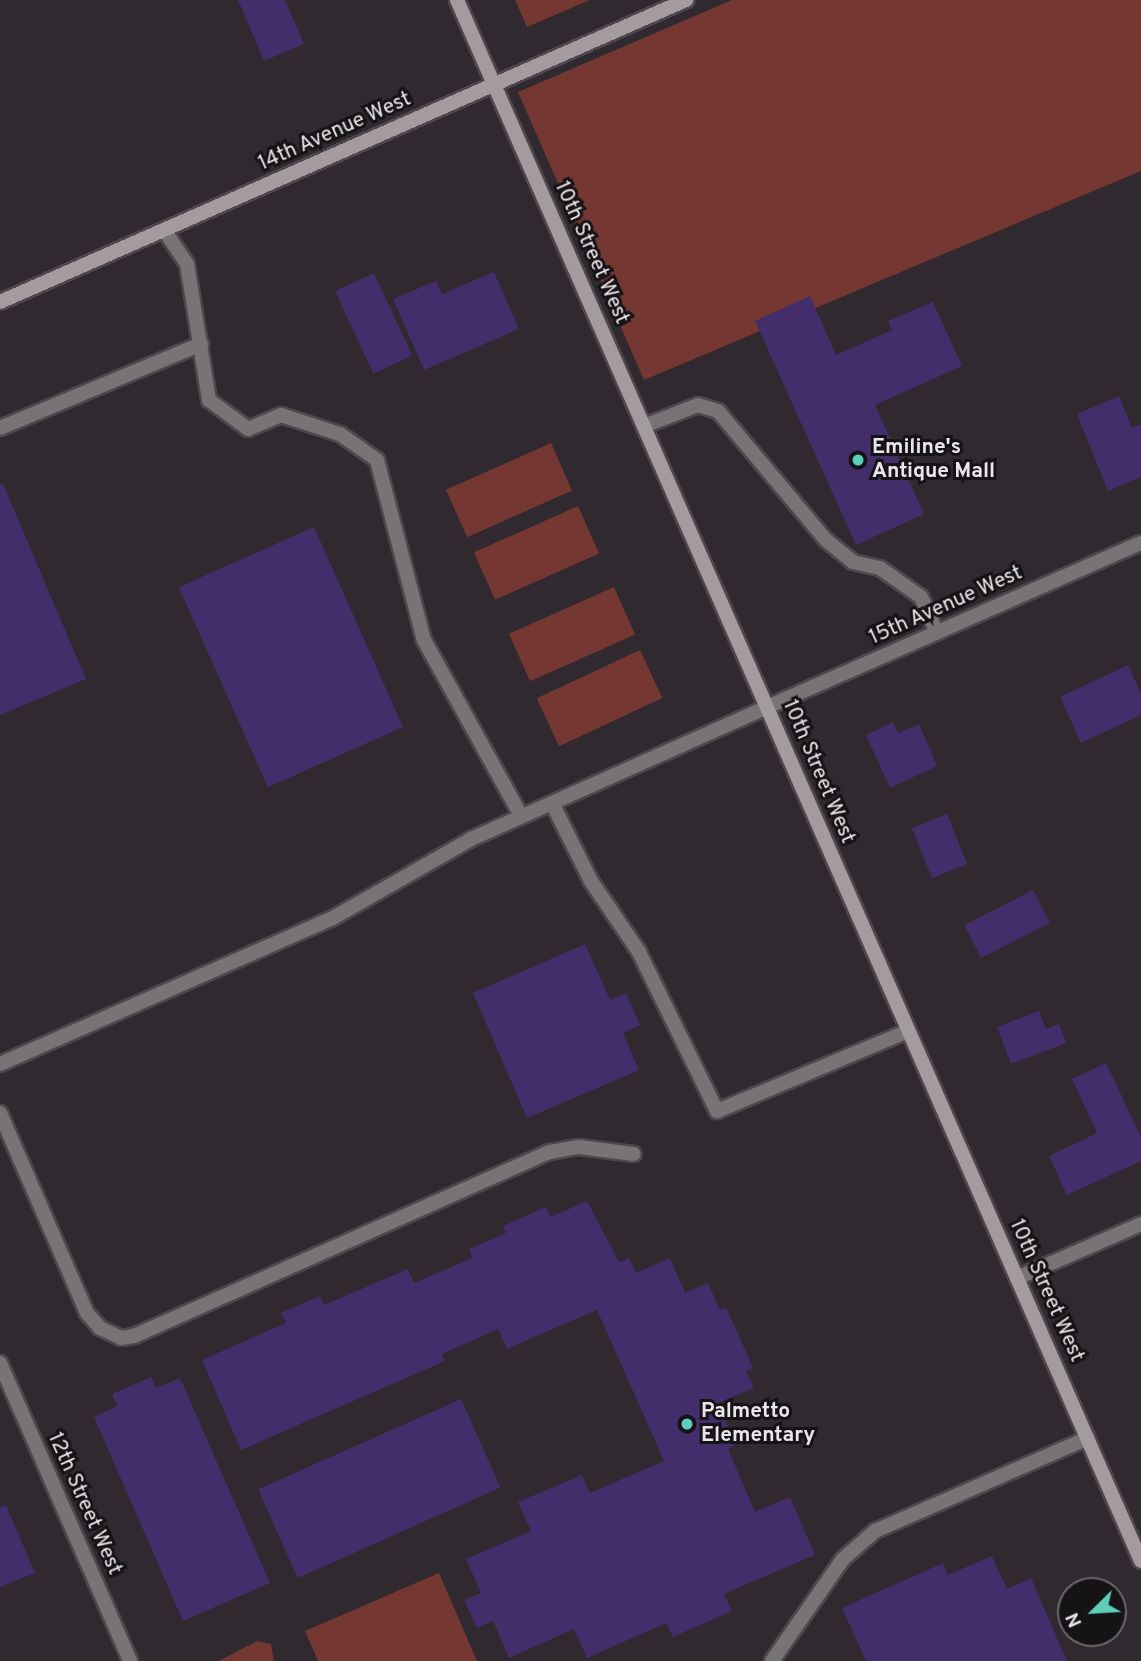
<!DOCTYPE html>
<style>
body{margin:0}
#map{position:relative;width:1141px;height:1661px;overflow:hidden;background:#30292f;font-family:Overpass,sans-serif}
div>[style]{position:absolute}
.green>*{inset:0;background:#743731;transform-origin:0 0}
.building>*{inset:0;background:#432d6b;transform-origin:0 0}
.roads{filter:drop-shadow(2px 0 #4e474d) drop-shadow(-2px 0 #4e474d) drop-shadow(0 2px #4e474d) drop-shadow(0 -2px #4e474d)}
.lane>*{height:14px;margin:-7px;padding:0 7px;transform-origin:7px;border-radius:7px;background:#787374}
.street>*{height:14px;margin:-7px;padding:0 7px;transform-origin:7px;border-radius:7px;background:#787374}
.secondary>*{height:14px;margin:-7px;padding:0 7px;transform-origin:7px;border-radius:7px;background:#a39b9e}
.dots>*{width:19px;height:19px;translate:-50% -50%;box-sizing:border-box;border:4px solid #161316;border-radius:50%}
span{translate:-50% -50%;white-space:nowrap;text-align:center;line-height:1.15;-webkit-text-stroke:6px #161316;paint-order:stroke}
.street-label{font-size:21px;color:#eae5ea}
.poi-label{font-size:21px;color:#eae5ea;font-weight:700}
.left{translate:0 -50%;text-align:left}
.north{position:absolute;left:1057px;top:1577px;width:70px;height:70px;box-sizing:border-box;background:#161316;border:2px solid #6b676b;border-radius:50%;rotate:246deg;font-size:19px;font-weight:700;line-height:28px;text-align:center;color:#eae5ea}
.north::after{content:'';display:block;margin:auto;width:24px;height:32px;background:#5dceb8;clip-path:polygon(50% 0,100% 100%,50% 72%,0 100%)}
</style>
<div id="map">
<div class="green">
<i style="clip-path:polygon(515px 0,590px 0,527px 27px)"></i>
<i style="clip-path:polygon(732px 0,1141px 0,1141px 171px,644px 380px,518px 92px)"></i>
<i style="left:551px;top:443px;width:52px;height:115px;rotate:66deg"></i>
<i style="left:578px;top:506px;width:52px;height:114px;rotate:66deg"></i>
<i style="left:614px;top:587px;width:52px;height:115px;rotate:66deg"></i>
<i style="left:640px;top:650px;width:53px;height:114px;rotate:65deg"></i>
<i style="clip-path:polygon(439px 1573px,477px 1661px,318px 1661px,305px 1631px)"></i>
<i style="clip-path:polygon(257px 1641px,271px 1644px,274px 1661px,219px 1661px)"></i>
</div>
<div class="building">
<i style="clip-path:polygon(238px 0,285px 0,304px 44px,264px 61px)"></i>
<i style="clip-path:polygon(494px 272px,519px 329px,424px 370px,393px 299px,436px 281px,442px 294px)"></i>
<i style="left:374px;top:273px;width:91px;height:43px;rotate:65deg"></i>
<i style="clip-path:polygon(810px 296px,836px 355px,892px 330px,888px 321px,933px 302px,962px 366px,875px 405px,924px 514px,856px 545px,755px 321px)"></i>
<i style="clip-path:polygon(1119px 396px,1132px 428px,1141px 424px,1141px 477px,1108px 491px,1077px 414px)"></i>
<i style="clip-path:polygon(3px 484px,86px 679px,0 715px,0 485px)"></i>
<i style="left:314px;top:527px;width:219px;height:148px;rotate:66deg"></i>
<i style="clip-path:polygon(1128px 665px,1141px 694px,1141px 715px,1081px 743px,1060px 697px)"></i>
<i style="clip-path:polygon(893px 722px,898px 733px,919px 724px,937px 766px,890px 788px,866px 735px)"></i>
<i style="left:947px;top:814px;width:54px;height:38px;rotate:68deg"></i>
<i style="left:1033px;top:890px;width:37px;height:77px;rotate:63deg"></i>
<i style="clip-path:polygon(585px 944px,610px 1000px,626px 993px,640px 1025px,623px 1033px,639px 1070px,527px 1118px,473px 993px)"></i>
<i style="clip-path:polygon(1039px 1011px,1046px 1029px,1059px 1024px,1066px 1043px,1011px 1064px,997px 1027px)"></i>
<i style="clip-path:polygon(1106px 1063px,1141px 1137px,1141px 1161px,1067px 1195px,1049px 1156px,1097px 1133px,1072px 1079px)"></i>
<i style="clip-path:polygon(587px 1201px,619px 1262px,629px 1258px,636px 1273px,670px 1258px,685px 1293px,708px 1283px,720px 1310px,726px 1307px,753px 1368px,746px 1371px,754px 1388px,718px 1403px,736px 1445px,728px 1449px,755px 1512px,790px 1497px,815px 1555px,724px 1594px,732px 1611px,673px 1637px,666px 1623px,587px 1658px,574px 1629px,509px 1658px,493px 1621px,477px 1628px,464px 1600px,481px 1593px,466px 1559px,531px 1531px,518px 1502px,582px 1475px,590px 1493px,664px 1461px,597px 1310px,507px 1349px,498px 1329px,442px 1354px,445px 1361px,241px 1450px,202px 1360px,286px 1323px,281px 1313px,320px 1296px,324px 1305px,408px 1269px,414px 1283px,472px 1258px,469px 1249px,506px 1233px,503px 1226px,546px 1207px,551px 1217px)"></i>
<i style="clip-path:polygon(151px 1377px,156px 1388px,180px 1378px,270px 1583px,183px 1621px,94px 1417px,117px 1406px,112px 1394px)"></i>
<i style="left:461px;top:1399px;width:97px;height:222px;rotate:66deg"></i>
<i style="clip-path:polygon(6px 1505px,35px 1573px,0 1587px,0 1507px)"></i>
<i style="clip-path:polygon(992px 1556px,1007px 1589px,1031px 1578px,1067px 1661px,866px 1661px,842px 1608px,943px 1563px,948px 1575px)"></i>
</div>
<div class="roads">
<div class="lane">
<i style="left:164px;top:230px;width:41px;rotate:55.9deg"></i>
<i style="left:187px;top:264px;width:138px;rotate:80.8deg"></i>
<i style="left:209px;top:400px;width:49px;rotate:36.6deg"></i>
<i style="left:248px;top:429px;width:36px;rotate:-23deg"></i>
<i style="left:281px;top:415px;width:62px;rotate:17.9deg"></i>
<i style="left:340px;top:434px;width:45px;rotate:35.1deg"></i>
<i style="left:377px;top:460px;width:186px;rotate:75.4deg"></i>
<i style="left:424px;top:640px;width:201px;rotate:61.1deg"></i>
<i style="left:644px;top:426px;width:58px;rotate:-21.3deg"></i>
<i style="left:698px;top:405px;width:21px;rotate:17deg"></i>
<i style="left:718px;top:411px;width:168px;rotate:50.1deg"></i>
<i style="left:826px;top:540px;width:35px;rotate:39deg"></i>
<i style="left:853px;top:562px;width:28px;rotate:13deg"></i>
<i style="left:880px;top:568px;width:50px;rotate:35.3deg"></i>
<i style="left:921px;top:597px;width:39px;rotate:66deg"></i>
<i style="left:0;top:428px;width:218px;rotate:-22.7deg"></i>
<i style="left:552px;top:803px;width:87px;rotate:63.4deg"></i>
<i style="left:591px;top:881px;width:86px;rotate:55.9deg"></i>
<i style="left:639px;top:952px;width:177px;rotate:63.9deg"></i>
<i style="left:0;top:1064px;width:361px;rotate:-23.7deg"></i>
<i style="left:331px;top:919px;width:161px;rotate:-29.7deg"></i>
<i style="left:471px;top:839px;width:324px;rotate:-24deg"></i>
<i style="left:0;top:1113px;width:218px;rotate:66.5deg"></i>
<i style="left:87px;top:1313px;width:20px;rotate:49deg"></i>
<i style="left:100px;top:1328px;width:23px;rotate:25deg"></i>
<i style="left:121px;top:1338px;width:13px;rotate:-9deg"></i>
<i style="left:134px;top:1336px;width:455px;rotate:-23.9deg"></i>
<i style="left:550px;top:1152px;width:29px;rotate:-10deg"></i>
<i style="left:579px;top:1147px;width:55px;rotate:7.3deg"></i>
<i style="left:772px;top:1661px;width:124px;rotate:-55.2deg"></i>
<i style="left:843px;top:1559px;width:43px;rotate:-41.2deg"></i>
<i style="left:875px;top:1531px;width:232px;rotate:-23.6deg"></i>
</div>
<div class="street">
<i style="left:767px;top:707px;width:408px;rotate:-23.7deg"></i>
<i style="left:717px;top:1111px;width:207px;rotate:-22.7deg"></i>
<i style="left:1017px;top:1278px;width:135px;rotate:-23.5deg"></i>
<i style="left:0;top:1363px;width:325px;rotate:66.4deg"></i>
</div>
<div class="secondary">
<i style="left:457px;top:0;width:1704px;rotate:66.34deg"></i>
<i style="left:0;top:302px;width:750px;rotate:-23.76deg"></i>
</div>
</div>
<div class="dots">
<i style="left:858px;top:460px;background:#5dceb8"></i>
<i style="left:687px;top:1424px;background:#5dceb8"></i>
</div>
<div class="street-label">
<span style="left:335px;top:132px;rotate:-24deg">14th Avenue West</span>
<span style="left:591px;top:253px;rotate:66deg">10th Street West</span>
<span style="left:946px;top:606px;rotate:-24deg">15th Avenue West</span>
<span style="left:818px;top:772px;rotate:67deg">10th Street West</span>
<span style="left:1046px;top:1291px;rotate:66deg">10th Street West</span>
<span style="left:84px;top:1504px;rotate:66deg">12th Street West</span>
</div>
<div class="poi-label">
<span class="left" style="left:872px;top:460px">Emiline's<br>Antique Mall</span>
<span class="left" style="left:701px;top:1424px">Palmetto<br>Elementary</span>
</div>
<div class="north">N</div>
</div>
